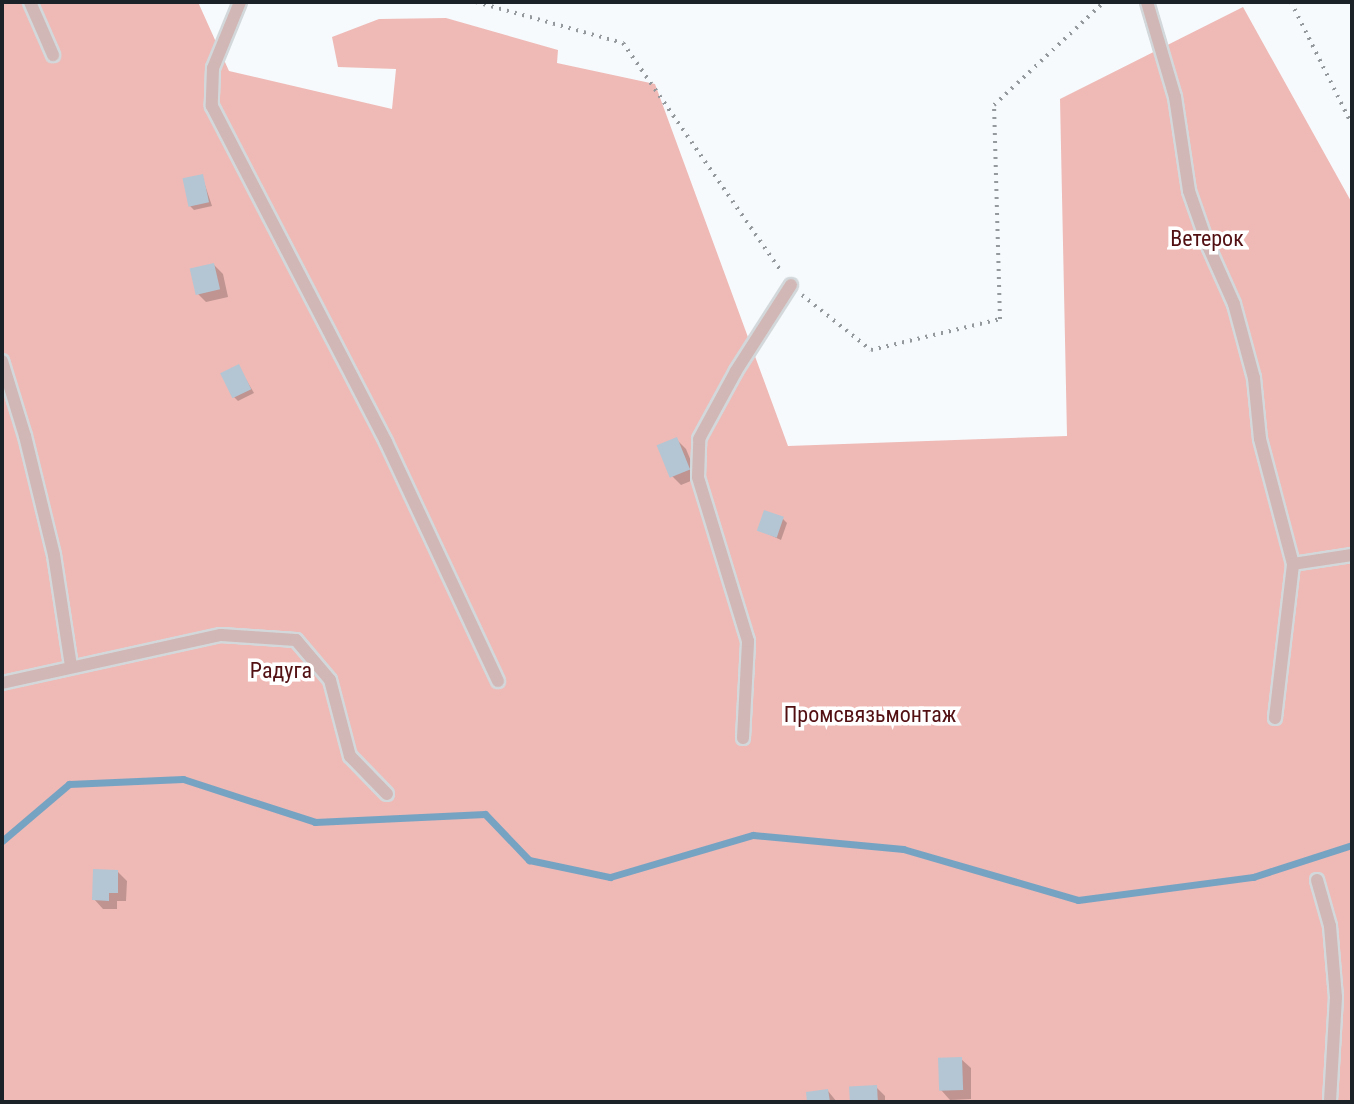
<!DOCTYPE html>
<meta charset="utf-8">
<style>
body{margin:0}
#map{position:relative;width:1354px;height:1104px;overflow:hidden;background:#f6fafd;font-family:"Roboto Condensed",sans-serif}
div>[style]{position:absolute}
.green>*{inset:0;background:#efbab6}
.shadow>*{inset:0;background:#0003}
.stream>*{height:7px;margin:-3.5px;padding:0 3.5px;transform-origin:3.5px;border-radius:3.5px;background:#77a3c3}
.building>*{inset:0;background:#b4c6d4;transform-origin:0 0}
.path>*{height:4px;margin-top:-2px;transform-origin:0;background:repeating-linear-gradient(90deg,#94999d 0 2px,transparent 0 8px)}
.roads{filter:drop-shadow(2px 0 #d3d8db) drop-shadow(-2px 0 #d3d8db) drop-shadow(0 2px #d3d8db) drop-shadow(0 -2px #d3d8db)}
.lane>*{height:12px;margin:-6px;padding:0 6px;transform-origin:6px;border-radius:6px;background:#d1b7b5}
span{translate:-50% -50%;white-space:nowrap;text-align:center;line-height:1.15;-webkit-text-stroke:7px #fff;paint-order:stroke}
.park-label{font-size:22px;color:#521013}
.frame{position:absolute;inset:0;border:4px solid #1c2328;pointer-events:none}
</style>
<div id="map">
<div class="green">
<i style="clip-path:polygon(2px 2px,198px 2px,229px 71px,392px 109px,396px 69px,338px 67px,332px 37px,379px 19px,446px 18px,558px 50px,557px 63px,655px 84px,788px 446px,1067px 436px,1060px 99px,1243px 7px,1352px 203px,1352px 1102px,2px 1102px)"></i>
</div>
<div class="shadow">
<i style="clip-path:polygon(202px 176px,212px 206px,194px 210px,190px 206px)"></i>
<i style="clip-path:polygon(214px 265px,223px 274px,228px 297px,206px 302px,197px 293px)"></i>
<i style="clip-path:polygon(238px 366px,254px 393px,238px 401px,234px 397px)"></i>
<i style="clip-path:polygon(677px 440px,686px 449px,698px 478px,681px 485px,672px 476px)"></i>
<i style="clip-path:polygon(783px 519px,787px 523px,781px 540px,759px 530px)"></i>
<i style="clip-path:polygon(118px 872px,127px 881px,126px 901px,117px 901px,117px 909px,103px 909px,94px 899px)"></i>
<i style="clip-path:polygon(961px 1059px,971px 1068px,971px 1099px,950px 1100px,941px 1090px)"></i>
<i style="clip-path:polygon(876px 1087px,885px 1096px,885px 1102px,852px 1102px)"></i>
<i style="clip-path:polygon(828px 1091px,837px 1102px,807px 1102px,809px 1102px)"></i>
</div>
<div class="stream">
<i style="left:2px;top:841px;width:88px;rotate:-40.4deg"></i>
<i style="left:69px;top:784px;width:114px;rotate:-2.5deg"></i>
<i style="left:183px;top:779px;width:139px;rotate:18deg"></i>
<i style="left:315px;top:822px;width:170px;rotate:-2.7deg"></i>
<i style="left:485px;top:814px;width:64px;rotate:46.3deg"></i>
<i style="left:529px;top:860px;width:83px;rotate:11.9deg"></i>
<i style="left:610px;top:877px;width:149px;rotate:-16.4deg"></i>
<i style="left:753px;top:835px;width:151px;rotate:5.3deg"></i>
<i style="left:903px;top:849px;width:182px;rotate:16.2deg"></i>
<i style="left:1078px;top:900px;width:177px;rotate:-7.5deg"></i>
<i style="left:1253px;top:877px;width:104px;rotate:-17.9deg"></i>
</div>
<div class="building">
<i style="left:203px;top:174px;width:29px;height:21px;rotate:78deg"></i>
<i style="left:214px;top:263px;width:27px;height:25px;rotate:77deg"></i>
<i style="left:239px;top:364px;width:28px;height:21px;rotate:64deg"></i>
<i style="left:677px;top:437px;width:35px;height:22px;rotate:68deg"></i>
<i style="left:764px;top:510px;width:21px;height:22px;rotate:19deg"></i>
<i style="clip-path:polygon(93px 869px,118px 870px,118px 893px,109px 893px,109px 901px,92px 900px)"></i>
<i style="left:962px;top:1057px;width:33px;height:24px;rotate:88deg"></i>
<i style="left:877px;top:1085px;width:17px;height:28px;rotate:87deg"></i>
<i style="clip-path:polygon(828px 1089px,830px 1102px,807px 1102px,806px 1092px)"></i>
</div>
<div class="path">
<i style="left:476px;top:2px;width:153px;rotate:15.6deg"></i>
<i style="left:623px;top:43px;width:277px;rotate:55.3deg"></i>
<i style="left:1291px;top:2px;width:137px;rotate:63.6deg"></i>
<i style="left:802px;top:295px;width:88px;rotate:38.6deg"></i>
<i style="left:871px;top:350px;width:133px;rotate:-13.5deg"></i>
<i style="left:1000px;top:319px;width:214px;rotate:-91.6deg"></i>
<i style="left:994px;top:105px;width:151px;rotate:-43.1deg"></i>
</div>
<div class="roads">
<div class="lane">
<i style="left:30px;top:2px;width:58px;rotate:66.5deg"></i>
<i style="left:240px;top:2px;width:71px;rotate:112.2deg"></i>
<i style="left:213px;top:68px;width:38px;rotate:92deg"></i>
<i style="left:212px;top:106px;width:378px;rotate:62.6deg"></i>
<i style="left:386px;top:442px;width:264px;rotate:64.9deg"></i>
<i style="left:1147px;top:2px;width:99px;rotate:73.6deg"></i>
<i style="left:1175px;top:97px;width:95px;rotate:81.5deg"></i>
<i style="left:1189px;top:191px;width:60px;rotate:70.7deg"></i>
<i style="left:1209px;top:248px;width:61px;rotate:65.9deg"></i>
<i style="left:1234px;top:304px;width:77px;rotate:74.9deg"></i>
<i style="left:1254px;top:378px;width:61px;rotate:84.4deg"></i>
<i style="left:1260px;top:439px;width:129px;rotate:75.2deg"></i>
<i style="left:2px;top:361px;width:78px;rotate:73deg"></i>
<i style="left:25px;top:436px;width:122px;rotate:76.3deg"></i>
<i style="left:54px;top:555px;width:112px;rotate:81.3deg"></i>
<i style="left:2px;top:683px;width:224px;rotate:-12.4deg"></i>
<i style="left:221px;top:635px;width:75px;rotate:3.8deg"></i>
<i style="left:296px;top:640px;width:52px;rotate:49.6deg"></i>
<i style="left:330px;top:680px;width:79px;rotate:75.3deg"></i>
<i style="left:350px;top:756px;width:53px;rotate:45.8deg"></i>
<i style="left:1275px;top:718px;width:155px;rotate:-83.3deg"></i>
<i style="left:1293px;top:564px;width:60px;rotate:-8.7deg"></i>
<i style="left:743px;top:738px;width:97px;rotate:-87deg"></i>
<i style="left:748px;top:641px;width:171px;rotate:-107deg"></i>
<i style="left:698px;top:477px;width:38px;rotate:-88deg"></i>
<i style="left:699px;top:439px;width:77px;rotate:-61.4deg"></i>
<i style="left:736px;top:371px;width:102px;rotate:-57.4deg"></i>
<i style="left:1317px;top:880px;width:48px;rotate:74.2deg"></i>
<i style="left:1330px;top:926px;width:71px;rotate:85.2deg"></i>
<i style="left:1336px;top:997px;width:105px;rotate:93.3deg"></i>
</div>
</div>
<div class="park-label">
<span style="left:1207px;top:239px">Ветерок</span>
<span style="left:281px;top:671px">Радуга</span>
<span style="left:870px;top:715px">Промсвязьмонтаж</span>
</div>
<div class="frame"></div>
</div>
